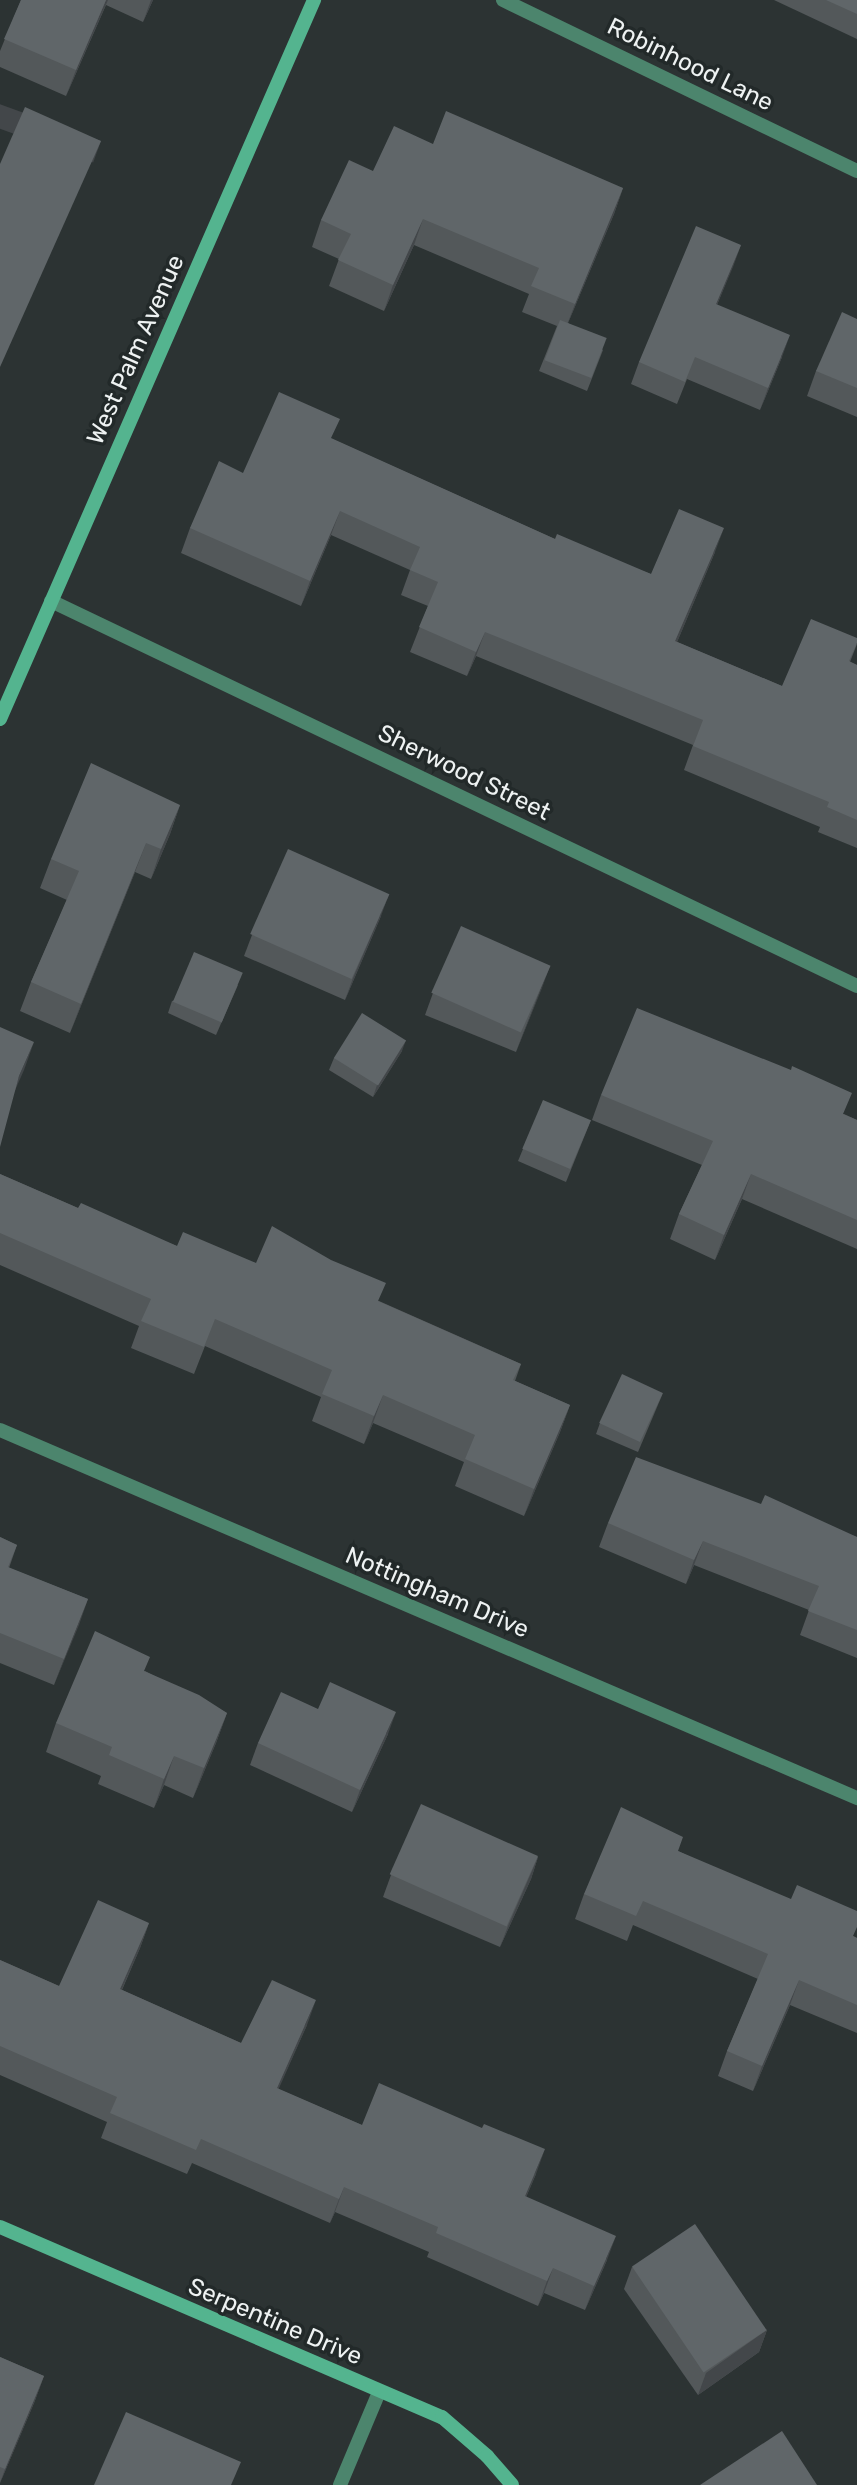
<!DOCTYPE html>
<style>
body{margin:0}
#map{position:relative;width:857px;height:2485px;overflow:hidden;background:#2c3333;font-family:Rubik,sans-serif}
div>[style]{position:absolute}
.street>*{height:14px;margin:-7px;padding:0 7px;transform-origin:7px;border-radius:7px;background:#4c856d}
.secondary>*{height:14px;margin:-7px;padding:0 7px;transform-origin:7px;border-radius:7px;background:#54b48f}
.wall>*{inset:0;background:#53585a}
.shaded-wall>*{inset:0;background:#43474a;transform-origin:0 0}
.building>*{inset:0;background:#606669;transform-origin:0 0}
span{translate:-50% -50%;white-space:nowrap;text-align:center;line-height:1.15;-webkit-text-stroke:7px #222929;paint-order:stroke}
.street-label{font-size:24px;color:#eef2f2}
</style>
<div id="map">
<div class="street">
<i style="left:503px;top:0;width:393px;rotate:25.8deg"></i>
<i style="left:51px;top:601px;width:893px;rotate:25.53deg"></i>
<i style="left:0;top:1430px;width:933px;rotate:23.24deg"></i>
<i style="left:340px;top:2485px;width:101px;rotate:-67.2deg"></i>
</div>
<div class="secondary">
<i style="left:0;top:719px;width:785px;rotate:-66.41deg"></i>
<i style="left:0;top:2227px;width:481px;rotate:23.3deg"></i>
<i style="left:442px;top:2417px;width:60px;rotate:40.9deg"></i>
<i style="left:487px;top:2456px;width:38px;rotate:49deg"></i>
</div>
<div class="wall">
<i style="clip-path:polygon(21px 0,153px 0,143px 22px,106px 5px,66px 96px,0 67px,0 51px)"></i>
<i style="clip-path:polygon(774px 0,857px 0,857px 39px)"></i>
<i style="clip-path:polygon(433px 144px,623px 188px,614px 214px,568px 323px,603px 350px,587px 391px,539px 371px,557px 326px,522px 312px,529px 294px,414px 245px,384px 311px,329px 286px,339px 259px,312px 247px,321px 220px,373px 171px)"></i>
<i style="clip-path:polygon(741px 245px,717px 305px,782px 357px,760px 410px,687px 379px,677px 404px,631px 384px,639px 362px)"></i>
<i style="clip-path:polygon(857px 319px,857px 417px,807px 396px,816px 371px)"></i>
<i style="clip-path:polygon(332px 439px,555px 539px,651px 574px,715px 552px,677px 642px,782px 686px,857px 644px,850px 662px,857px 665px,857px 848px,818px 832px,820px 827px,684px 770px,693px 745px,476px 656px,467px 676px,410px 652px,428px 606px,401px 595px,410px 570px,331px 535px,301px 606px,181px 553px,190px 528px,243px 473px)"></i>
<i style="clip-path:polygon(180px 805px,170px 834px,151px 879px,135px 872px,70px 1033px,20px 1011px,31px 982px,67px 900px,40px 888px,51px 859px)"></i>
<i style="clip-path:polygon(381px 916px,345px 1000px,244px 956px,252px 935px)"></i>
<i style="clip-path:polygon(550px 966px,516px 1052px,425px 1015px,433px 993px)"></i>
<i style="clip-path:polygon(238px 985px,216px 1035px,168px 1013px,172px 1001px)"></i>
<i style="clip-path:polygon(402px 1051px,373px 1097px,329px 1070px,334px 1058px)"></i>
<i style="clip-path:polygon(601px 1095px,844px 1114px,857px 1120px,857px 1249px,742px 1199px,715px 1260px,670px 1239px,679px 1214px,702px 1165px,592px 1120px)"></i>
<i style="clip-path:polygon(591px 1120px,566px 1182px,518px 1161px,523px 1149px)"></i>
<i style="clip-path:polygon(0 1174px,78px 1208px,177px 1246px,256px 1263px,379px 1301px,521px 1364px,515px 1381px,570px 1405px,560px 1432px,524px 1516px,455px 1486px,464px 1462px,373px 1423px,364px 1444px,312px 1421px,321px 1397px,205px 1346px,194px 1374px,131px 1348px,139px 1326px,0 1265px)"></i>
<i style="clip-path:polygon(663px 1393px,638px 1452px,596px 1434px,600px 1423px)"></i>
<i style="clip-path:polygon(761px 1504px,857px 1537px,857px 1658px,800px 1635px,809px 1610px,694px 1565px,686px 1584px,599px 1547px,608px 1523px)"></i>
<i style="clip-path:polygon(0 1537px,17px 1545px,9px 1568px,88px 1599px,54px 1685px,0 1663px)"></i>
<i style="clip-path:polygon(145px 1671px,227px 1713px,216px 1743px,193px 1798px,164px 1785px,154px 1808px,98px 1784px,101px 1776px,46px 1752px,56px 1723px)"></i>
<i style="clip-path:polygon(318px 1709px,388px 1734px,352px 1812px,250px 1765px,258px 1743px)"></i>
<i style="clip-path:polygon(678px 1851px,857px 1938px,857px 2033px,790px 2005px,753px 2091px,718px 2076px,727px 2051px,758px 1979px,633px 1925px,627px 1941px,575px 1919px,584px 1894px)"></i>
<i style="clip-path:polygon(538px 1857px,531px 1879px,500px 1947px,383px 1897px,391px 1875px)"></i>
<i style="clip-path:polygon(149px 1923px,140px 1948px,122px 1990px,241px 2043px,307px 2025px,278px 2089px,362px 2125px,536px 2174px,526px 2197px,607px 2260px,585px 2310px,544px 2293px,538px 2306px,427px 2257px,429px 2252px,335px 2212px,330px 2223px,192px 2163px,187px 2174px,101px 2138px,107px 2122px,0 2075px,0 1960px,59px 1986px)"></i>
<i style="clip-path:polygon(632px 2267px,767px 2330px,759px 2352px,698px 2395px,624px 2289px)"></i>
<i style="clip-path:polygon(0 2357px,44px 2376px,34px 2403px,0 2483px)"></i>
</div>
<div class="shaded-wall">
<i style="clip-path:polygon(106px 0,108px 0,66px 96px,76px 70px)"></i>
<i style="clip-path:polygon(151px 0,153px 0,143px 22px)"></i>
<i style="left:101px;top:141px;width:23px;height:248px;rotate:110deg"></i>
<i style="clip-path:polygon(623px 188px,614px 214px,565px 330px,575px 304px)"></i>
<i style="clip-path:polygon(423px 219px,414px 245px,384px 311px,393px 285px)"></i>
<i style="clip-path:polygon(741px 245px,733px 267px,708px 326px,716px 304px)"></i>
<i style="clip-path:polygon(790px 335px,782px 357px,760px 410px,768px 388px)"></i>
<i style="clip-path:polygon(340px 511px,331px 535px,301px 606px,310px 581px)"></i>
<i style="clip-path:polygon(724px 528px,715px 552px,667px 666px,675px 641px)"></i>
<i style="clip-path:polygon(485px 632px,476px 656px,467px 676px,476px 652px)"></i>
<i style="clip-path:polygon(180px 805px,170px 834px,151px 879px,161px 849px)"></i>
<i style="clip-path:polygon(146px 843px,135px 872px,70px 1033px,81px 1004px)"></i>
<i style="clip-path:polygon(389px 894px,381px 916px,345px 1000px,353px 978px)"></i>
<i style="clip-path:polygon(550px 966px,542px 988px,516px 1052px,524px 1031px)"></i>
<i style="clip-path:polygon(406px 1040px,402px 1051px,373px 1097px,377px 1085px)"></i>
<i style="clip-path:polygon(34px 1042px,24px 1070px,9px 1104px,19px 1076px)"></i>
<i style="clip-path:polygon(751px 1174px,742px 1199px,715px 1260px,724px 1235px)"></i>
<i style="clip-path:polygon(383px 1395px,373px 1423px,364px 1444px,374px 1416px)"></i>
<i style="clip-path:polygon(570px 1405px,560px 1432px,524px 1516px,534px 1489px)"></i>
<i style="clip-path:polygon(703px 1541px,694px 1565px,686px 1584px,694px 1560px)"></i>
<i style="clip-path:polygon(88px 1599px,79px 1625px,54px 1685px,64px 1659px)"></i>
<i style="clip-path:polygon(396px 1712px,388px 1734px,352px 1812px,360px 1790px)"></i>
<i style="clip-path:polygon(227px 1713px,216px 1743px,193px 1798px,204px 1768px)"></i>
<i style="clip-path:polygon(174px 1756px,164px 1785px,154px 1808px,164px 1779px)"></i>
<i style="clip-path:polygon(538px 1857px,531px 1879px,500px 1947px,508px 1926px)"></i>
<i style="clip-path:polygon(149px 1923px,140px 1948px,111px 2014px,120px 1989px)"></i>
<i style="clip-path:polygon(799px 1980px,790px 2005px,753px 2091px,762px 2066px)"></i>
<i style="clip-path:polygon(316px 2000px,307px 2025px,268px 2113px,277px 2088px)"></i>
<i style="clip-path:polygon(545px 2149px,536px 2174px,516px 2221px,525px 2196px)"></i>
<i style="clip-path:polygon(344px 2187px,335px 2212px,330px 2223px,339px 2199px)"></i>
<i style="clip-path:polygon(616px 2236px,607px 2260px,585px 2310px,594px 2286px)"></i>
<i style="clip-path:polygon(553px 2268px,544px 2293px,538px 2306px,547px 2281px)"></i>
<i style="clip-path:polygon(767px 2330px,759px 2352px,698px 2395px,706px 2373px)"></i>
<i style="clip-path:polygon(44px 2376px,34px 2403px,0 2483px,5px 2469px)"></i>
</div>
<div class="building">
<i style="clip-path:polygon(21px 0,106px 0,76px 70px,4px 39px)"></i>
<i style="clip-path:polygon(826px 0,857px 0,857px 14px)"></i>
<i style="clip-path:polygon(25px 107px,101px 141px,0 367px,0 164px)"></i>
<i style="clip-path:polygon(446px 111px,623px 188px,575px 304px,531px 286px,539px 268px,423px 219px,393px 285px,338px 260px,351px 234px,321px 220px,349px 160px,373px 171px,394px 126px,433px 144px)"></i>
<i style="clip-path:polygon(696px 226px,741px 245px,716px 304px,790px 335px,768px 388px,695px 357px,685px 382px,639px 362px)"></i>
<i style="clip-path:polygon(842px 312px,857px 319px,857px 388px,816px 371px)"></i>
<i style="left:560px;top:320px;width:50px;height:43px;rotate:21deg"></i>
<i style="clip-path:polygon(279px 392px,340px 419px,331px 438px,555px 539px,557px 534px,651px 574px,679px 509px,724px 528px,675px 641px,782px 686px,811px 619px,857px 638px,857px 643px,849px 661px,857px 665px,857px 820px,827px 807px,829px 802px,693px 746px,703px 720px,485px 632px,476px 652px,419px 627px,438px 582px,410px 570px,420px 547px,340px 511px,310px 581px,190px 528px,219px 461px,243px 473px)"></i>
<i style="clip-path:polygon(91px 763px,180px 805px,161px 849px,146px 843px,81px 1004px,31px 982px,79px 871px,51px 859px)"></i>
<i style="left:288px;top:849px;width:111px;height:93px;rotate:24deg"></i>
<i style="left:461px;top:926px;width:98px;height:73px;rotate:24deg"></i>
<i style="left:194px;top:952px;width:53px;height:54px;rotate:23deg"></i>
<i style="clip-path:polygon(637px 1008px,791px 1070px,792px 1066px,852px 1093px,843px 1114px,857px 1120px,857px 1220px,751px 1174px,724px 1235px,679px 1214px,713px 1141px,601px 1095px)"></i>
<i style="left:362px;top:1013px;width:52px;height:53px;rotate:32deg"></i>
<i style="clip-path:polygon(0 1027px,34px 1042px,19px 1076px,0 1147px)"></i>
<i style="left:543px;top:1100px;width:52px;height:53px;rotate:23deg"></i>
<i style="clip-path:polygon(0 1174px,78px 1208px,81px 1203px,177px 1246px,183px 1232px,256px 1263px,272px 1226px,331px 1260px,386px 1283px,378px 1301px,521px 1364px,513px 1380px,570px 1405px,534px 1489px,465px 1459px,475px 1435px,383px 1395px,374px 1416px,322px 1394px,332px 1370px,215px 1319px,204px 1347px,141px 1321px,151px 1299px,0 1233px)"></i>
<i style="left:622px;top:1374px;width:45px;height:54px;rotate:25deg"></i>
<i style="clip-path:polygon(636px 1457px,761px 1504px,765px 1495px,857px 1537px,857px 1630px,808px 1611px,819px 1586px,703px 1541px,694px 1560px,608px 1523px)"></i>
<i style="clip-path:polygon(0 1537px,17px 1545px,8px 1567px,88px 1599px,64px 1659px,0 1633px)"></i>
<i style="clip-path:polygon(95px 1631px,150px 1657px,144px 1671px,199px 1695px,227px 1713px,204px 1768px,174px 1756px,164px 1779px,109px 1755px,112px 1747px,56px 1723px)"></i>
<i style="clip-path:polygon(330px 1682px,396px 1712px,360px 1790px,258px 1743px,281px 1692px,318px 1709px)"></i>
<i style="left:421px;top:1804px;width:128px;height:77px;rotate:24deg"></i>
<i style="clip-path:polygon(621px 1807px,683px 1837px,678px 1851px,791px 1899px,797px 1885px,857px 1911px,857px 1927px,853px 1936px,857px 1938px,857px 2005px,799px 1980px,762px 2066px,727px 2051px,768px 1954px,643px 1901px,636px 1916px,584px 1894px)"></i>
<i style="clip-path:polygon(98px 1900px,149px 1923px,120px 1989px,241px 2043px,272px 1980px,316px 2000px,277px 2088px,362px 2125px,379px 2083px,482px 2128px,484px 2124px,545px 2149px,525px 2196px,616px 2236px,594px 2286px,553px 2268px,547px 2281px,436px 2233px,438px 2227px,344px 2187px,339px 2199px,201px 2139px,196px 2150px,110px 2113px,117px 2097px,0 2046px,0 1960px,59px 1986px)"></i>
<i style="left:695px;top:2224px;width:128px;height:76px;rotate:56deg"></i>
<i style="clip-path:polygon(0 2357px,44px 2376px,5px 2469px,0 2467px)"></i>
<i style="clip-path:polygon(126px 2412px,241px 2462px,231px 2485px,94px 2485px)"></i>
<i style="clip-path:polygon(782px 2431px,817px 2485px,700px 2485px)"></i>
</div>
<div class="street-label">
<span style="left:690px;top:65px;rotate:26deg">Robinhood Lane</span>
<span style="left:136px;top:350px;rotate:-66deg">West Palm Avenue</span>
<span style="left:464px;top:773px;rotate:26deg">Sherwood Street</span>
<span style="left:437px;top:1593px;rotate:23deg">Nottingham Drive</span>
<span style="left:275px;top:2322px;rotate:23deg">Serpentine Drive</span>
</div>
</div>
